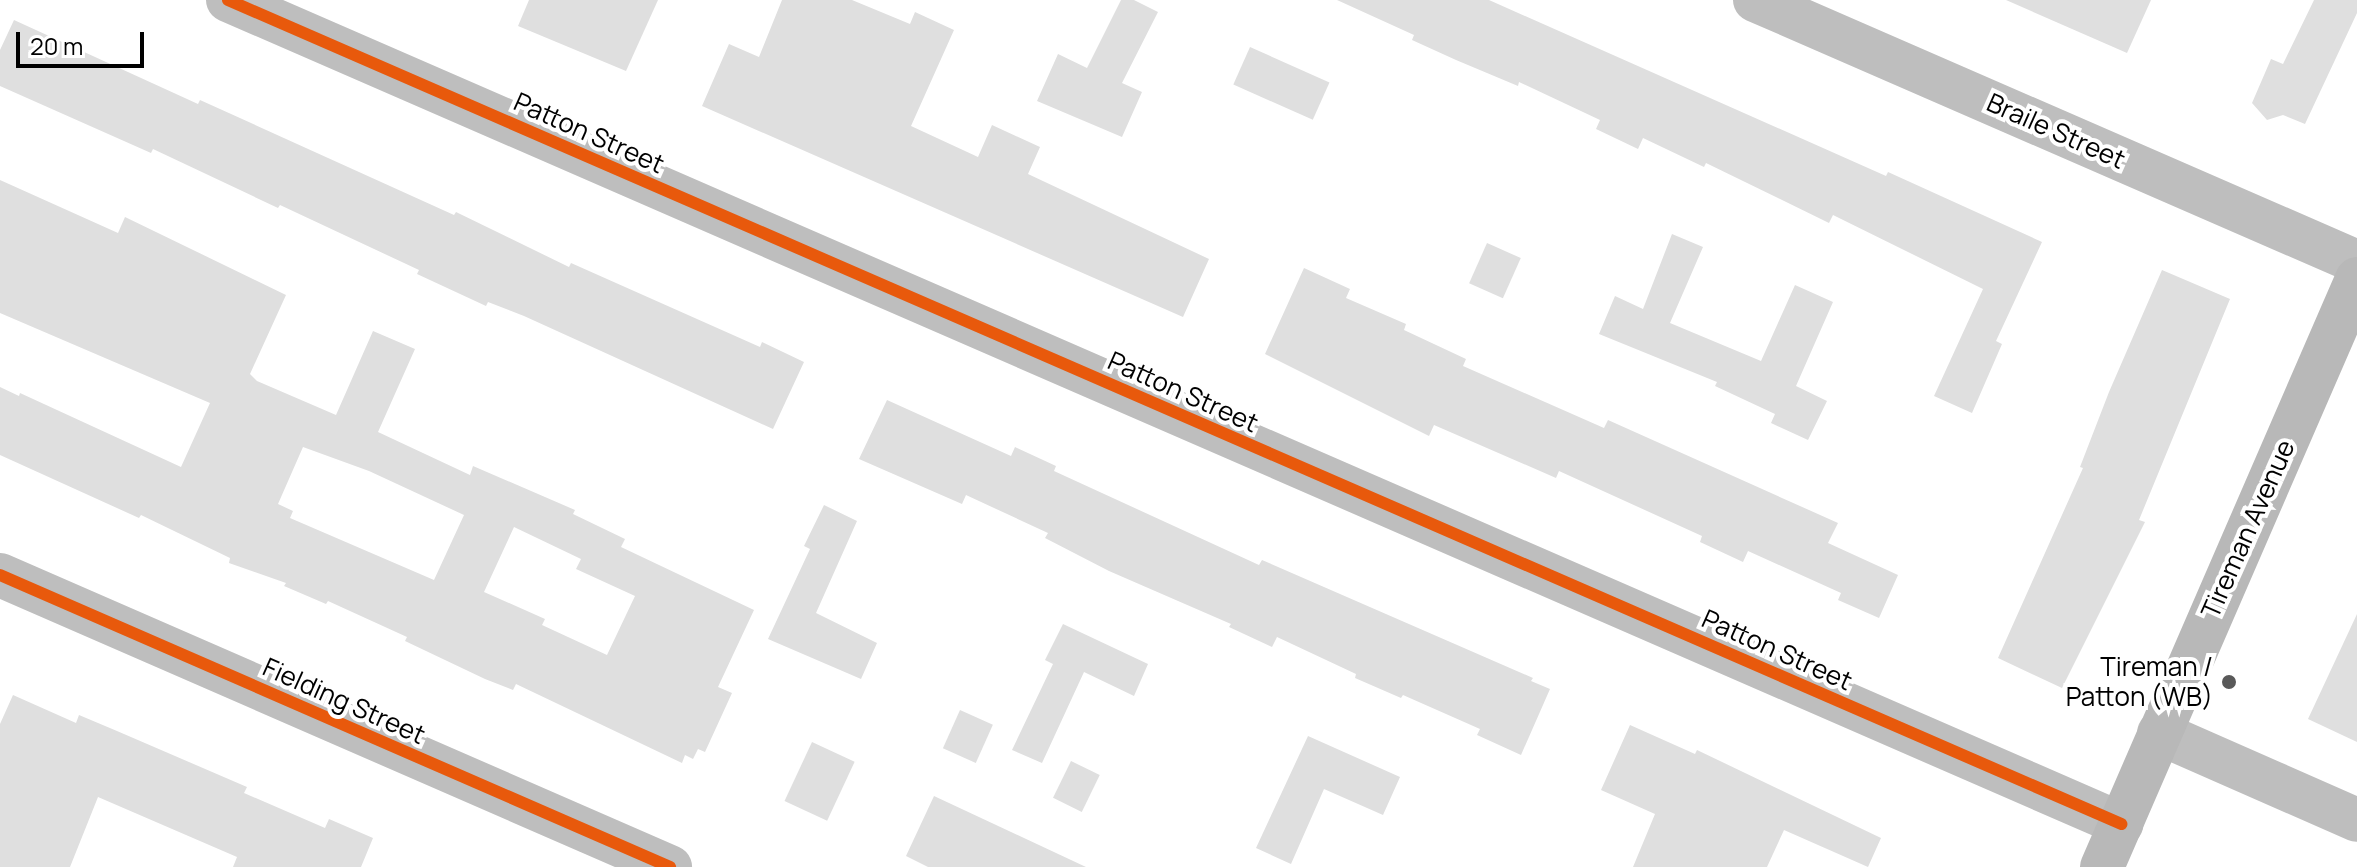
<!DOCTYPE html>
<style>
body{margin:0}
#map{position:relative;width:2357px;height:867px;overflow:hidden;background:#fff;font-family:Manrope,sans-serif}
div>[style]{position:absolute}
.building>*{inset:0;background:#dfdfdf;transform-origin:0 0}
.street>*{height:44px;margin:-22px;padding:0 22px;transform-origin:22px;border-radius:22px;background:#bebebe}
.secondary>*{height:44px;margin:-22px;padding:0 22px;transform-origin:22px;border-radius:22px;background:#b8b8b8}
.cycleway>*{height:12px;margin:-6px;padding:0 6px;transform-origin:6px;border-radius:6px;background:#e8590c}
.dots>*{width:22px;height:22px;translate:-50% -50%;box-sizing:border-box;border:4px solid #fff;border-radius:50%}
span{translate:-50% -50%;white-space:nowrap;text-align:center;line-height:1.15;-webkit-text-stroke:8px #fff;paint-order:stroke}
.street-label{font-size:26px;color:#000}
.poi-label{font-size:26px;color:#000}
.right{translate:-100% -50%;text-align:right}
.scale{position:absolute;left:16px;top:32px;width:128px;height:36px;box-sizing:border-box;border:4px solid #000;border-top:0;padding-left:10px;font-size:24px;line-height:28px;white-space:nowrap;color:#000;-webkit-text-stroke:6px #fff;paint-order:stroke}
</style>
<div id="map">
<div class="building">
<i style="clip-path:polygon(529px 0,658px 0,626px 71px,518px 26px)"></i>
<i style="clip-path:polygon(782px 0,852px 0,910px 24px,915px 12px,954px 30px,911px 126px,978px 157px,992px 125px,1040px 147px,1028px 174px,1209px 259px,1183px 317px,702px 106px,729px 44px,759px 57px)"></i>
<i style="clip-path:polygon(1121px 0,1134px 0,1158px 12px,1122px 83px,1142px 92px,1122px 137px,1037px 101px,1058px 54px,1087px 68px)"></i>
<i style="clip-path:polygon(1337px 0,1489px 0,1886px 176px,1888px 172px,2042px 242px,1996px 341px,2002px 344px,1972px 413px,1934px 396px,1983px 289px,1833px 215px,1829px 223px,1706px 163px,1704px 167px,1643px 138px,1638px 149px,1596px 129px,1600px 120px,1519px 82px,1518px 86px,1456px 60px,1412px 40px,1414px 35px)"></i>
<i style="clip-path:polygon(2006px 0,2151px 0,2127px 53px)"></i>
<i style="clip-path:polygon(2314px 0,2357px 0,2357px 13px,2305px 124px,2283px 115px,2267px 120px,2252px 103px,2271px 59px,2283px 64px)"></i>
<i style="clip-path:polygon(14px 20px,198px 104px,200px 100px,454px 215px,456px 212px,569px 267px,571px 263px,760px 347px,762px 342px,804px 362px,773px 429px,524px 316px,488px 302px,486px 306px,417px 274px,419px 270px,280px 205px,278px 208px,153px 149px,151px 153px,0 86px,0 50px)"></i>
<i style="left:1250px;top:47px;width:87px;height:41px;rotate:24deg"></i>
<i style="clip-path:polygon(evenodd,0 180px,118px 233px,125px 217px,286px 295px,250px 374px,257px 381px,336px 415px,373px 331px,415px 349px,378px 432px,470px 475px,473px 466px,575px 510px,573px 514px,625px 539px,621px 547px,754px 610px,718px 687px,732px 693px,705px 752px,698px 749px,693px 759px,685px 755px,682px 763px,516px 684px,513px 690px,485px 679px,405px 641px,407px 637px,328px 601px,326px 604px,284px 586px,286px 583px,229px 563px,230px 558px,141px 515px,139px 518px,0 455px,0 387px,19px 396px,20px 393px,181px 467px,210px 403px,0 313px,0 180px,303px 447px,369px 471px,464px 515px,434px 580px,290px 518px,293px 511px,278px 504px,303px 447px,0 180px,514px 527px,581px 559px,576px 569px,635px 596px,607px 655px,542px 625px,545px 619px,484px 592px,514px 527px)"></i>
<i style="clip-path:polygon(1672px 234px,1703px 247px,1670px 323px,1761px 361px,1795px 285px,1833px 302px,1796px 386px,1827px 401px,1808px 440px,1771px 423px,1775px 414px,1715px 386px,1717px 382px,1599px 334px,1615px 296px,1643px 309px)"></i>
<i style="left:1487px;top:243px;width:37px;height:44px;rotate:24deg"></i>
<i style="clip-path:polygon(1304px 268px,1350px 289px,1346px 298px,1406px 324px,1404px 330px,1466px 359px,1463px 366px,1604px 428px,1608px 420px,1838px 523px,1828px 543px,1898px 575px,1879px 618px,1838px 600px,1841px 593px,1748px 551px,1743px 562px,1700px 542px,1702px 536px,1559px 471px,1556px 478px,1434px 425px,1429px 436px,1265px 354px)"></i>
<i style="clip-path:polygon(2162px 270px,2230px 299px,2139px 520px,2145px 522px,2062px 688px,1998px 658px,2083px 468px,2080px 467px,2109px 392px)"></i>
<i style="clip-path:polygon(887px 400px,1011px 456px,1015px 447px,1056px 466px,1054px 471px,1259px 565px,1262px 560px,1533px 678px,1531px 681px,1550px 689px,1521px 755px,1477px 735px,1480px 729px,1403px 695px,1401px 698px,1355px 678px,1356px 674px,1277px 637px,1272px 647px,1229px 627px,1231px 624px,1109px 571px,1045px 538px,1048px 533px,966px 495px,962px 504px,859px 459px)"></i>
<i style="clip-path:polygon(824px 505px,857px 521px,816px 613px,877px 643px,861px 679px,768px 639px,810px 549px,804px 546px)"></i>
<i style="clip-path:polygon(2357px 614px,2357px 742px,2308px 719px)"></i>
<i style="clip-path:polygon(1063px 624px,1148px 664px,1134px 696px,1084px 672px,1042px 763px,1012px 750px,1053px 664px,1045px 660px)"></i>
<i style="clip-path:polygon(13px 695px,76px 723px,79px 715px,117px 731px,247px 787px,244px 793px,325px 828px,329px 819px,373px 838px,361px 867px,233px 867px,237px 857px,98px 797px,70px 867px,0 867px,0 724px)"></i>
<i style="left:960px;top:710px;width:36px;height:42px;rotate:24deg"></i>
<i style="clip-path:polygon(1630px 725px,1695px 754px,1697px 750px,1881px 838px,1868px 867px,1784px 830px,1767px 867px,1633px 867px,1655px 814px,1601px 790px)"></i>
<i style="clip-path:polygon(1308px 736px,1400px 777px,1383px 815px,1324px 789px,1291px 864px,1256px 848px)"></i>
<i style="left:812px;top:742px;width:47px;height:65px;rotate:25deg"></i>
<i style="left:1071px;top:761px;width:32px;height:41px;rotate:26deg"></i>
<i style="clip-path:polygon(934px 796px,1086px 867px,928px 867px,906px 856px)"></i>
</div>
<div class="street">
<i style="left:228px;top:0;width:2065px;rotate:23.52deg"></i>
<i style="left:1755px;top:0;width:657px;rotate:23.52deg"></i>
<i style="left:0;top:575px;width:731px;rotate:23.55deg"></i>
<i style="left:2159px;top:733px;width:216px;rotate:23.7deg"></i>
</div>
<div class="secondary">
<i style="left:2102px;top:867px;width:641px;rotate:-66.55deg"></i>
</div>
<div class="cycleway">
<i style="left:228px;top:0;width:2065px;rotate:23.52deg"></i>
<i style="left:0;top:575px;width:731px;rotate:23.55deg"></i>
</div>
<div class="dots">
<i style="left:2229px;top:682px;background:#595959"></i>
</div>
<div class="street-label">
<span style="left:2056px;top:131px;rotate:24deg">Braile Street</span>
<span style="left:589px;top:133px;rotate:24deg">Patton Street</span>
<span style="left:1183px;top:392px;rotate:24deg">Patton Street</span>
<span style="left:2248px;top:529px;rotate:-66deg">Tireman Avenue</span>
<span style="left:1777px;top:650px;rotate:24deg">Patton Street</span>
<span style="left:344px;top:701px;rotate:24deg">Fielding Street</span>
</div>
<div class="poi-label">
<span class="right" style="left:2213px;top:682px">Tireman /<br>Patton (WB)</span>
</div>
<div class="scale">20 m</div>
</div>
